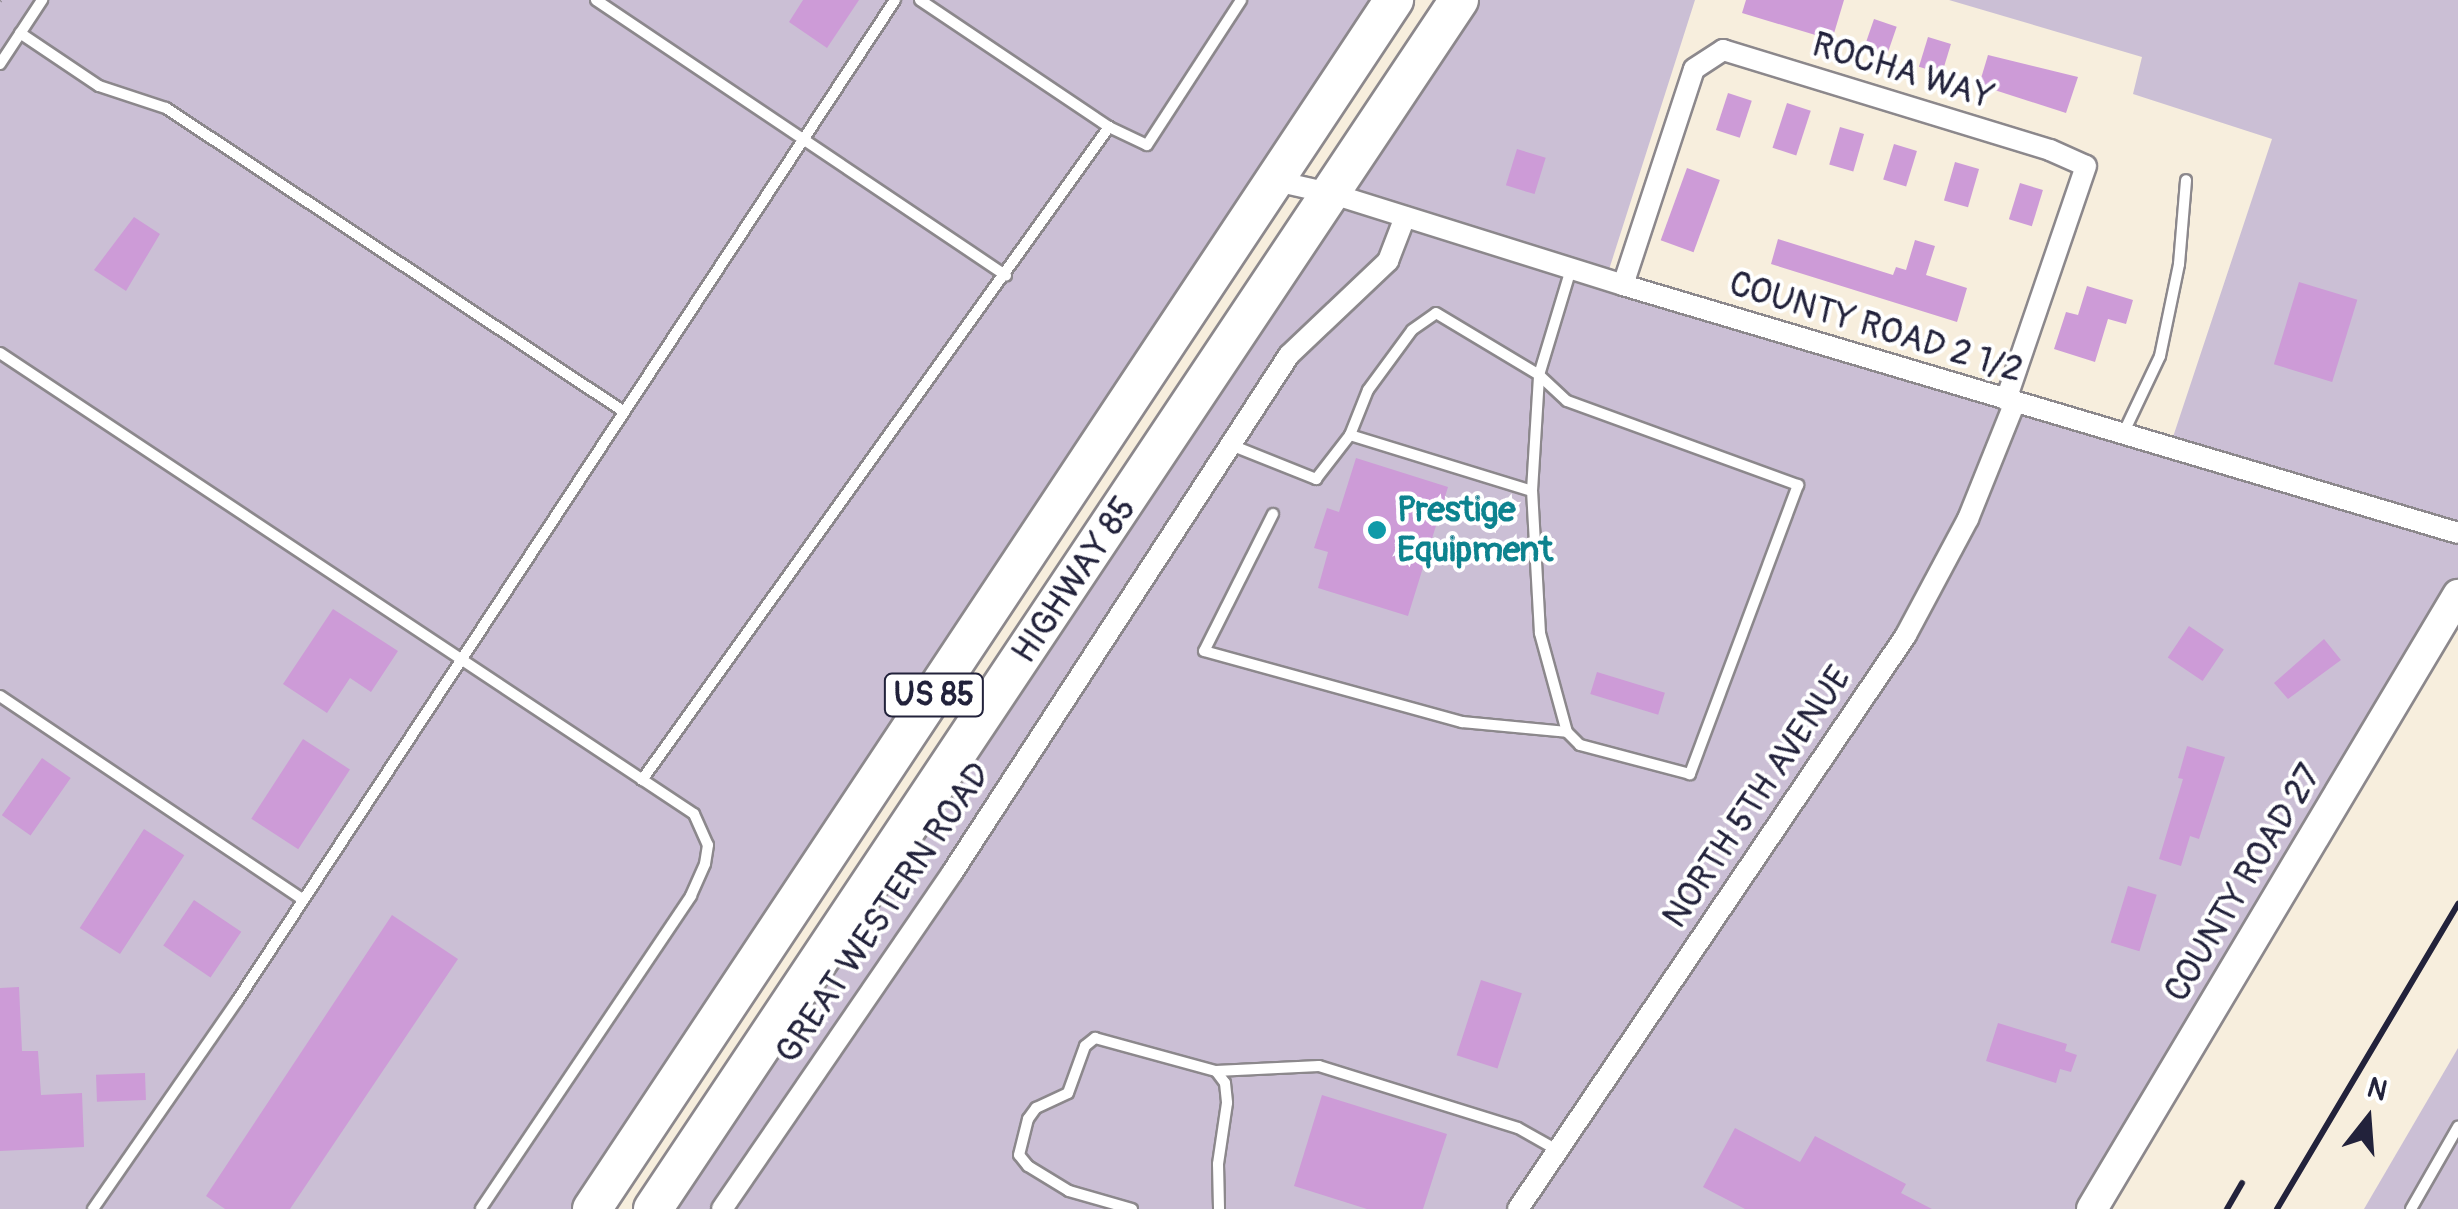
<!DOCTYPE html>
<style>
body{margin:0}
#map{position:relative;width:2458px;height:1209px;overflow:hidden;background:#f7eedd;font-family:Pangolin,sans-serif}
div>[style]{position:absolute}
.industrial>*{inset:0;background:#cbbfd5}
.building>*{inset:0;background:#cd9bd7;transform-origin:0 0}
.path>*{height:4px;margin-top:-2px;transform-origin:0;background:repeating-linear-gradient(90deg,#8c888c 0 8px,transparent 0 16px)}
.roads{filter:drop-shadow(2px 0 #8c888c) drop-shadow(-2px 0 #8c888c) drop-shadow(0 2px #8c888c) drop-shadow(0 -2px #8c888c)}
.lane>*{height:10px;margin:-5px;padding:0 5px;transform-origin:5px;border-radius:5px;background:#fff}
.street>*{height:20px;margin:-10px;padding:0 10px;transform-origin:10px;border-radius:10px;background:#fff}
.secondary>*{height:30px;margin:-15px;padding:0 15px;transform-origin:15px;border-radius:15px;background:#fff}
.highway>*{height:38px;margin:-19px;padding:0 19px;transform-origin:19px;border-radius:19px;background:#fff}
.rail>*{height:6px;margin:-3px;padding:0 3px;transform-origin:3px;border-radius:3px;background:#22223b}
.dots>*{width:28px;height:28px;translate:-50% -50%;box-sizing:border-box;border:5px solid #fff;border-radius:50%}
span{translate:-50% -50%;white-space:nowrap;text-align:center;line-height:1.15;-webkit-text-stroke:8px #fff;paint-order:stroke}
.shield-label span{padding:2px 8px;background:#fff;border:2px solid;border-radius:8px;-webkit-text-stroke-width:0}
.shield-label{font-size:32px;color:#22223b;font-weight:700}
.street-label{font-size:35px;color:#22223b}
.culture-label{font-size:35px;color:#0d838f;font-weight:700}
.left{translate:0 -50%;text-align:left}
.north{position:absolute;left:2318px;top:1069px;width:100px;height:100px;-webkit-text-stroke:8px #fff;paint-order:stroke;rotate:17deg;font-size:28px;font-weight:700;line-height:40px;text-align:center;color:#22223b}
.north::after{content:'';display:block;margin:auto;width:35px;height:45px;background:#22223b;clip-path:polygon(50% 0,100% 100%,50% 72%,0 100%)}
</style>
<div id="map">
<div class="industrial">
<i style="clip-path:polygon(0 0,1394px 0,592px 1209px,0 1209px)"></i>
<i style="clip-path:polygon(1459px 0,1695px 0,1606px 279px,2169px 449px,2272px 139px,2133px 94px,2142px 57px,1949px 0,2458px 0,2458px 595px,2092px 1209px,653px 1209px)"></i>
<i style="clip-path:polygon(2458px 1048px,2458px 1209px,2364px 1209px)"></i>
</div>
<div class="building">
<i style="clip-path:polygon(803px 0,859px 0,827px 48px,789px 22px)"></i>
<i style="clip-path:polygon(1746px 0,1844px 0,1832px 40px,1742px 13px)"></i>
<i style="left:1874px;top:19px;width:24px;height:34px;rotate:19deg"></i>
<i style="left:1928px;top:37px;width:24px;height:31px;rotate:17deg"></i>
<i style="clip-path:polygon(1988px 55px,2078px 77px,2066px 113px,1979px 85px)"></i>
<i style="left:1728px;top:93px;width:25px;height:39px;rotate:18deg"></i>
<i style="left:1787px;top:103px;width:25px;height:47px;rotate:18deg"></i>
<i style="left:1840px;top:127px;width:25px;height:39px;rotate:16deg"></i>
<i style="left:1894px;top:144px;width:24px;height:37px;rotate:17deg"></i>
<i style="left:1517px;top:149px;width:30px;height:38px;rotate:17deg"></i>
<i style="left:1955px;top:162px;width:25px;height:40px;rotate:16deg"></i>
<i style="left:1687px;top:168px;width:35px;height:77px;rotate:20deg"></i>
<i style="left:2020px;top:183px;width:24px;height:38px;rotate:17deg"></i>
<i style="clip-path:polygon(134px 217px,160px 234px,126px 291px,94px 270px)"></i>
<i style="clip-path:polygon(1778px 239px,1893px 275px,1896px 267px,1906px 270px,1915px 240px,1935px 246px,1926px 275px,1967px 288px,1957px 322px,1771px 264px)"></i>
<i style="left:2299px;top:282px;width:61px;height:86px;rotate:17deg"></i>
<i style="clip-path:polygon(2087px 286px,2133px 300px,2126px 324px,2108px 319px,2095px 362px,2054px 349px,2066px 312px,2078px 315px)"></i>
<i style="clip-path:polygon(1356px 458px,1448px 487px,1408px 616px,1318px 588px,1328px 552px,1314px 548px,1327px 508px,1339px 512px)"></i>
<i style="clip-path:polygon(333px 609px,398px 651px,371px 692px,350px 678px,327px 713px,283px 684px)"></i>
<i style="left:2189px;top:626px;width:42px;height:38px;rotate:34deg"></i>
<i style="clip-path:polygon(2324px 639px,2341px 660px,2288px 699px,2274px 683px)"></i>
<i style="left:1597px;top:672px;width:71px;height:23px;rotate:17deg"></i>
<i style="left:303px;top:739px;width:56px;height:95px;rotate:33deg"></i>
<i style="clip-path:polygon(2187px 746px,2225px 757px,2199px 839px,2190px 836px,2181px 866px,2159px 859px,2183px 779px,2178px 778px)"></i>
<i style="left:42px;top:758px;width:35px;height:70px;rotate:35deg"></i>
<i style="left:144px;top:829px;width:48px;height:118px;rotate:33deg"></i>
<i style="left:2128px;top:886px;width:30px;height:59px;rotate:17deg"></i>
<i style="left:194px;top:900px;width:57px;height:55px;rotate:34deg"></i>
<i style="clip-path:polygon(392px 915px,458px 959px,290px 1209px,225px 1209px,206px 1196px)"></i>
<i style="left:1481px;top:980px;width:43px;height:79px;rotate:18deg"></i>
<i style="clip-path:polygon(19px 987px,22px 1051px,38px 1051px,41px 1095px,82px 1093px,84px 1147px,0 1151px,0 988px)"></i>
<i style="clip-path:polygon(1998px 1023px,2067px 1044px,2065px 1051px,2077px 1055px,2071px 1072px,2060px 1069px,2056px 1083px,1986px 1061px)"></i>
<i style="left:145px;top:1073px;width:27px;height:49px;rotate:88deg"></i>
<i style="clip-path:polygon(1322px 1095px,1447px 1134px,1423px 1209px,1367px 1209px,1294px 1186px)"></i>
<i style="clip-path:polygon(1735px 1128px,1800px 1162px,1815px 1136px,1906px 1184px,1901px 1193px,1932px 1209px,1745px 1209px,1703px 1187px)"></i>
</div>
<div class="path">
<i style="left:0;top:1px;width:1px;rotate:-45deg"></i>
</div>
<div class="roads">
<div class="lane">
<i style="left:596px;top:0;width:494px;rotate:33.9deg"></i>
<i style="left:920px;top:0;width:228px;rotate:33.9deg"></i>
<i style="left:1109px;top:127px;width:42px;rotate:25.3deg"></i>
<i style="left:1147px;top:145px;width:173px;rotate:-57deg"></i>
<i style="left:20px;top:33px;width:95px;rotate:33.9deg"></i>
<i style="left:99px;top:86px;width:71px;rotate:18.2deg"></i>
<i style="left:166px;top:108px;width:548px;rotate:33.55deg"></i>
<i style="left:0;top:64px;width:77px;rotate:-56.7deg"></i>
<i style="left:0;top:353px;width:833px;rotate:33.59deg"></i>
<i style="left:694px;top:814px;width:34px;rotate:66deg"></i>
<i style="left:708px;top:845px;width:19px;rotate:99deg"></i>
<i style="left:705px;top:864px;width:35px;rotate:114deg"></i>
<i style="left:691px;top:896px;width:377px;rotate:123.9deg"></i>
<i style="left:2123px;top:434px;width:86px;rotate:-64.6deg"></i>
<i style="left:2160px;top:356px;width:94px;rotate:-78.3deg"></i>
<i style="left:2179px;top:264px;width:84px;rotate:-85.2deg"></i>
<i style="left:1350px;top:435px;width:190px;rotate:17.1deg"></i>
<i style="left:1231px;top:445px;width:92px;rotate:21.8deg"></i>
<i style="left:1316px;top:479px;width:56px;rotate:-52.3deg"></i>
<i style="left:1350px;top:435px;width:48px;rotate:-68.2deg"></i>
<i style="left:1368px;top:390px;width:74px;rotate:-53.7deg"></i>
<i style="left:1412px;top:330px;width:29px;rotate:-35deg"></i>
<i style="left:1436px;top:313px;width:120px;rotate:31deg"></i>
<i style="left:1539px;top:375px;width:38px;rotate:43deg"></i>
<i style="left:1567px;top:401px;width:246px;rotate:20deg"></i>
<i style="left:1798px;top:485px;width:309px;rotate:110.5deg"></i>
<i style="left:1690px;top:774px;width:114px;rotate:-165.2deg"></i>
<i style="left:1580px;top:745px;width:18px;rotate:-135deg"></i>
<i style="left:1273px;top:514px;width:153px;rotate:116.7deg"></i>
<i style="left:1204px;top:651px;width:268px;rotate:15.4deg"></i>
<i style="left:1462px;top:722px;width:105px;rotate:5.4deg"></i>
<i style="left:1567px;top:732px;width:103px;rotate:-105.3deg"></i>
<i style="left:1540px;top:633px;width:142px;rotate:-93.2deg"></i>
<i style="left:1532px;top:491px;width:116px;rotate:-86.5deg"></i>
<i style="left:1539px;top:375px;width:111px;rotate:-73.2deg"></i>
<i style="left:0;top:696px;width:364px;rotate:33.9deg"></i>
<i style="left:642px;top:780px;width:803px;rotate:-54.43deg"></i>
<i style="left:1216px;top:1071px;width:103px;rotate:-2.8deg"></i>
<i style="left:1319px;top:1066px;width:208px;rotate:17.3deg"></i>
<i style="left:1518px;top:1128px;width:45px;rotate:29.4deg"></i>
<i style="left:93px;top:1209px;width:253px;rotate:-55.3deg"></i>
<i style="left:237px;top:1001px;width:1198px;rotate:-56.68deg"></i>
<i style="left:1132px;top:1209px;width:66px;rotate:-164.1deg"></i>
<i style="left:1069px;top:1191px;width:48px;rotate:-148.6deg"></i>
<i style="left:1028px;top:1166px;width:14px;rotate:-129deg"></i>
<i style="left:1019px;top:1155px;width:37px;rotate:-76deg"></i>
<i style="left:1028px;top:1119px;width:14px;rotate:-54deg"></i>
<i style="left:1036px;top:1108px;width:35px;rotate:-25deg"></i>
<i style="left:1068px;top:1093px;width:50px;rotate:-70.1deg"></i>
<i style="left:1085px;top:1046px;width:13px;rotate:-39deg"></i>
<i style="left:1095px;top:1038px;width:125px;rotate:15.3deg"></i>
<i style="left:1216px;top:1071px;width:15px;rotate:53deg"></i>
<i style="left:1225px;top:1083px;width:20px;rotate:84deg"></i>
<i style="left:1227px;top:1103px;width:62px;rotate:98.4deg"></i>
<i style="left:1218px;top:1164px;width:45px;rotate:88.7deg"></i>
<i style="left:2411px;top:1209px;width:95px;rotate:-60.2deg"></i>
</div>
<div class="street">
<i style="left:1276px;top:181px;width:58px;rotate:12.8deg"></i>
<i style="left:1333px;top:194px;width:304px;rotate:17.4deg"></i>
<i style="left:1623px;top:285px;width:871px;rotate:16.54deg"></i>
<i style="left:1623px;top:285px;width:227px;rotate:-71.8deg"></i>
<i style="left:1694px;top:69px;width:35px;rotate:-33deg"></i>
<i style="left:1723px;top:50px;width:342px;rotate:17deg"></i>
<i style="left:2050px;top:150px;width:39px;rotate:24deg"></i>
<i style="left:2086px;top:166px;width:247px;rotate:108.9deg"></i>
<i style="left:722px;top:1209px;width:407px;rotate:-55.6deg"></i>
<i style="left:952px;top:873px;width:618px;rotate:-56.95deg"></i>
<i style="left:1289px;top:355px;width:137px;rotate:-43.5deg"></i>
<i style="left:1388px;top:261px;width:47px;rotate:-68.9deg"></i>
<i style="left:1518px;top:1209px;width:693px;rotate:-55.94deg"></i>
<i style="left:1906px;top:635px;width:132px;rotate:-61.9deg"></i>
<i style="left:1968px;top:519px;width:126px;rotate:-68.1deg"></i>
</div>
<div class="secondary">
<i style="left:2092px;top:1209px;width:715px;rotate:-59.2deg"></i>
</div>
<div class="highway">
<i style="left:592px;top:1209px;width:1451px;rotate:-56.44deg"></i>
<i style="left:653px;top:1209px;width:1453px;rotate:-56.31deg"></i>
</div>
</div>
<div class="rail">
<i style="left:2227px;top:1209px;width:30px;rotate:-60deg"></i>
<i style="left:2277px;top:1209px;width:355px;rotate:-59.3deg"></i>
</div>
<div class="dots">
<i style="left:1377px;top:530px;background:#0f9aa8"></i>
</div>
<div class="shield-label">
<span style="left:934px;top:695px">US 85</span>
</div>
<div class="street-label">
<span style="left:1903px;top:71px;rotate:17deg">ROCHA WAY</span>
<span style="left:1876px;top:327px;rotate:17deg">COUNTY ROAD 2 1/2</span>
<span style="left:1074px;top:580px;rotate:-56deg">HIGHWAY 85</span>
<span style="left:1757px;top:797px;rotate:-56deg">NORTH 5TH AVENUE</span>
<span style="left:2243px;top:883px;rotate:-59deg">COUNTY ROAD 27</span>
<span style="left:883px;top:913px;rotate:-56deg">GREAT WESTERN ROAD</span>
</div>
<div class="culture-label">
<span class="left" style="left:1397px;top:530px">Prestige<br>Equipment</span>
</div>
<div class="north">N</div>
</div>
